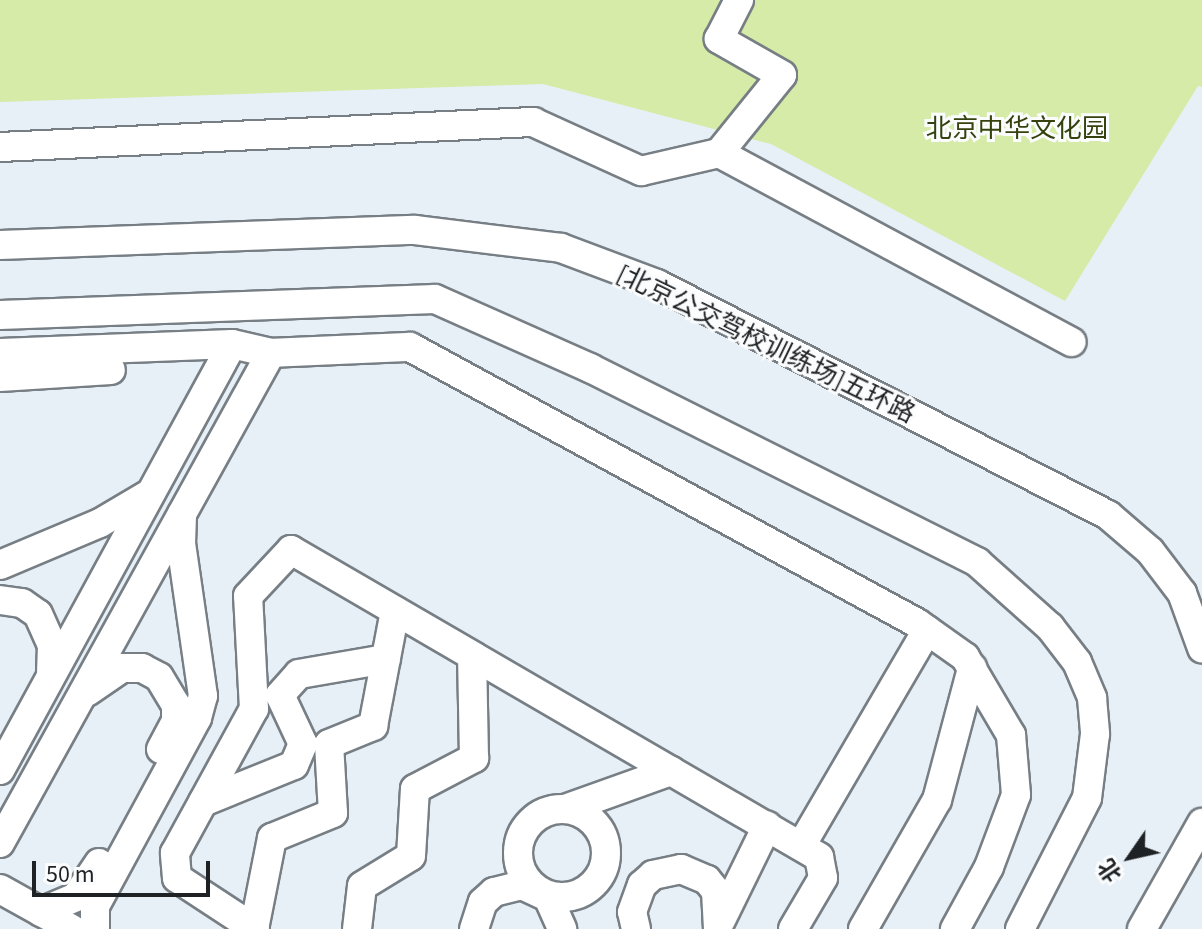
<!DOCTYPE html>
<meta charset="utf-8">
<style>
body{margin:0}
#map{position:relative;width:1202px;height:929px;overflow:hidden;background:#e7f0f7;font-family:"Source Sans 3","Noto Sans SC",sans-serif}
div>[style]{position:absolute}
.green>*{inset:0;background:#d6eba8}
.roads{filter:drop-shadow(2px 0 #777f85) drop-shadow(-2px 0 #777f85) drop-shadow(0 2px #777f85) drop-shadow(0 -2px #777f85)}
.minor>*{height:28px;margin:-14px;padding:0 14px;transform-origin:14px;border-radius:14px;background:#fff}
.minor>.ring{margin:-14px;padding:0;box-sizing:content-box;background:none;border:28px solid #fff;border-radius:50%}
span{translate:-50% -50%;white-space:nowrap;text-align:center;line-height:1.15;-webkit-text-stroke:6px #fafcfd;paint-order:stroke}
.park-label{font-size:26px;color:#35420e}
.street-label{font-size:26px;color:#1f2225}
.north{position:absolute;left:1090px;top:817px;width:80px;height:80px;-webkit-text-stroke:6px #fafcfd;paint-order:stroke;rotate:236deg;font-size:22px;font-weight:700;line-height:32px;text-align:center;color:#1f2225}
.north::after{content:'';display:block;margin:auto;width:28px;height:36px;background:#1f2225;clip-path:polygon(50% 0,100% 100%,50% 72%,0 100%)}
.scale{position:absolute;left:32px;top:861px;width:178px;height:36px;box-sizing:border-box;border:4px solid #1f2225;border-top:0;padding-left:10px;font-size:24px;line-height:28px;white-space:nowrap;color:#1f2225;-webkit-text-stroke:6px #fafcfd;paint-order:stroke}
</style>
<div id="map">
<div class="green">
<i style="clip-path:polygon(0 0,1202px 0,1202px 87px,1198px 86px,1065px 301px,771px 144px,543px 84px,0 102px)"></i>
</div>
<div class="roads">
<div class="minor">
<i style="left:0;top:147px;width:534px;rotate:-2.69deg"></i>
<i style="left:533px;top:122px;width:119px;rotate:24.4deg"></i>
<i style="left:641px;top:171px;width:80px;rotate:-13deg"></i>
<i style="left:719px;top:153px;width:400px;rotate:28.2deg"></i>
<i style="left:719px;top:153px;width:100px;rotate:-51.1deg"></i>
<i style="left:782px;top:75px;width:73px;rotate:-150.3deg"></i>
<i style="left:719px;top:39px;width:44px;rotate:-62.9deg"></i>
<i style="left:0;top:245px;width:415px;rotate:-2.1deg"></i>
<i style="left:415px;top:230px;width:147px;rotate:7deg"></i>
<i style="left:561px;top:248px;width:103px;rotate:20.6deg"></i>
<i style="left:657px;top:284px;width:507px;rotate:27.12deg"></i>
<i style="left:1108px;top:515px;width:55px;rotate:40.6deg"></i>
<i style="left:1150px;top:551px;width:53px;rotate:52.7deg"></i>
<i style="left:1182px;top:593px;width:59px;rotate:70deg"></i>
<i style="left:0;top:315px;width:435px;rotate:-2.1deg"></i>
<i style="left:435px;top:299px;width:170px;rotate:24deg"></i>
<i style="left:590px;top:368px;width:433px;rotate:26.6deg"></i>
<i style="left:977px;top:562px;width:98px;rotate:41.7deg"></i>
<i style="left:1050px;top:627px;width:44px;rotate:52.4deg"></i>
<i style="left:1077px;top:662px;width:39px;rotate:67deg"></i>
<i style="left:1092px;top:698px;width:36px;rotate:85deg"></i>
<i style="left:1095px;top:734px;width:64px;rotate:97.1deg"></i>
<i style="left:1087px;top:798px;width:147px;rotate:117.1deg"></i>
<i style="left:0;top:353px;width:232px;rotate:-2.2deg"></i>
<i style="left:232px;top:344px;width:40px;rotate:13deg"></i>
<i style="left:271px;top:353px;width:560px;rotate:118.95deg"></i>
<i style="left:271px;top:353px;width:139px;rotate:-2.5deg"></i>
<i style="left:410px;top:347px;width:577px;rotate:28.56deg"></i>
<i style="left:917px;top:623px;width:59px;rotate:35.3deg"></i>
<i style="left:965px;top:657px;width:91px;rotate:59.5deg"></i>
<i style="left:1011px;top:735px;width:60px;rotate:85.2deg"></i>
<i style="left:1016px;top:795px;width:77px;rotate:110.6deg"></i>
<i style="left:989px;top:867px;width:71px;rotate:118.7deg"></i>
<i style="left:0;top:377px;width:111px;rotate:-3.6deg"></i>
<i style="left:0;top:565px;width:108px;rotate:-22.8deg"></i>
<i style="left:100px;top:523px;width:57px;rotate:-30.6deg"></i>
<i style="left:0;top:600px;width:22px;rotate:8deg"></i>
<i style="left:22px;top:603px;width:19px;rotate:35deg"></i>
<i style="left:38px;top:614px;width:34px;rotate:66deg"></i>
<i style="left:52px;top:645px;width:27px;rotate:92deg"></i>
<i style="left:87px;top:692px;width:42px;rotate:-34.4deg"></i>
<i style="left:122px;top:668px;width:20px"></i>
<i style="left:142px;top:668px;width:19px;rotate:28deg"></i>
<i style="left:159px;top:677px;width:33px;rotate:59deg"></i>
<i style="left:176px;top:705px;width:16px;rotate:90deg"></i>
<i style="left:176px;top:721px;width:32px;rotate:118deg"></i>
<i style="left:0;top:770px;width:485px;rotate:-61.4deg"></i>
<i style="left:203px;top:802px;width:98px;rotate:-22.1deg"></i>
<i style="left:294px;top:765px;width:23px;rotate:-67deg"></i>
<i style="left:303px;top:744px;width:54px;rotate:-115.1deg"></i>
<i style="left:280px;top:695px;width:28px;rotate:-48deg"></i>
<i style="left:299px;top:674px;width:88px;rotate:-9.8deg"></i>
<i class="ring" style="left:518px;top:809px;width:60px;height:60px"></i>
<i style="left:565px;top:809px;width:113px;rotate:-19.7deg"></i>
<i style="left:801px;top:846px;width:250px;rotate:-59.7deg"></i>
<i style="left:0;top:889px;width:82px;rotate:29.1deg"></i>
<i style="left:41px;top:912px;width:38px;rotate:-23deg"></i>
<i style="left:76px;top:897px;width:41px;rotate:-55.9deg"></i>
<i style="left:721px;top:920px;width:105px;rotate:-63.9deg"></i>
<i style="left:95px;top:929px;width:23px;rotate:-90deg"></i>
<i style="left:95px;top:906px;width:214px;rotate:-61.5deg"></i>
<i style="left:197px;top:718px;width:23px;rotate:-75deg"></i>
<i style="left:203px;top:696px;width:154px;rotate:-98.2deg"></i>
<i style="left:181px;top:544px;width:30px;rotate:-88deg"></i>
<i style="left:254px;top:929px;width:93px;rotate:-78.8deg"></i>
<i style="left:272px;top:838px;width:66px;rotate:-22.3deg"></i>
<i style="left:333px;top:813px;width:69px;rotate:-93.3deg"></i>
<i style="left:329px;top:744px;width:48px;rotate:-22.2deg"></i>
<i style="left:373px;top:726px;width:117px;rotate:-79.2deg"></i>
<i style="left:255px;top:929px;width:93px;rotate:-146.8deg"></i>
<i style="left:177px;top:878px;width:25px;rotate:-95deg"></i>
<i style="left:175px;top:853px;width:164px;rotate:-61.3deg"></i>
<i style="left:254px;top:709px;width:113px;rotate:-93deg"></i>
<i style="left:248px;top:596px;width:63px;rotate:-46.9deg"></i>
<i style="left:291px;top:550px;width:611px;rotate:30.18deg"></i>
<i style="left:819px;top:857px;width:21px;rotate:79deg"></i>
<i style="left:823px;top:878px;width:59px;rotate:120.5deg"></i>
<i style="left:357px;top:929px;width:43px;rotate:-83.4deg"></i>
<i style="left:362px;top:886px;width:57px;rotate:-31.5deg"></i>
<i style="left:411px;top:856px;width:67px;rotate:-86.6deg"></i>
<i style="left:415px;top:789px;width:67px;rotate:-27.7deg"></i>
<i style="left:474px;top:758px;width:102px;rotate:-91.1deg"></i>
<i style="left:474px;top:929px;width:28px;rotate:-72deg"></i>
<i style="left:483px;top:902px;width:15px;rotate:-42deg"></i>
<i style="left:494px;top:892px;width:29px;rotate:-14deg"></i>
<i style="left:522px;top:885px;width:29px;rotate:25deg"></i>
<i style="left:548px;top:897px;width:35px;rotate:66deg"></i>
<i style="left:636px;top:929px;width:17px;rotate:-103deg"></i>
<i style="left:632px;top:912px;width:29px;rotate:-70deg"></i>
<i style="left:642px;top:885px;width:15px;rotate:-42deg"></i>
<i style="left:653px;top:875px;width:29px;rotate:-12deg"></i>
<i style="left:681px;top:869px;width:28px;rotate:23deg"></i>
<i style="left:707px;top:880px;width:14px;rotate:51deg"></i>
<i style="left:716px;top:891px;width:38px;rotate:87deg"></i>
<i style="left:863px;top:929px;width:149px;rotate:-60.2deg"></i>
<i style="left:937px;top:800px;width:137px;rotate:-75.1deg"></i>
<i style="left:1142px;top:929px;width:122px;rotate:-60.5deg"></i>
</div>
</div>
<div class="park-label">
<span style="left:1017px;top:129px">北京中华文化园</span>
</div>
<div class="street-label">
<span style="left:766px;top:344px;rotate:26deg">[北京公交驾校训练场]五环路</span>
</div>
<div class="north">北</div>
<div class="scale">50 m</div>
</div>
